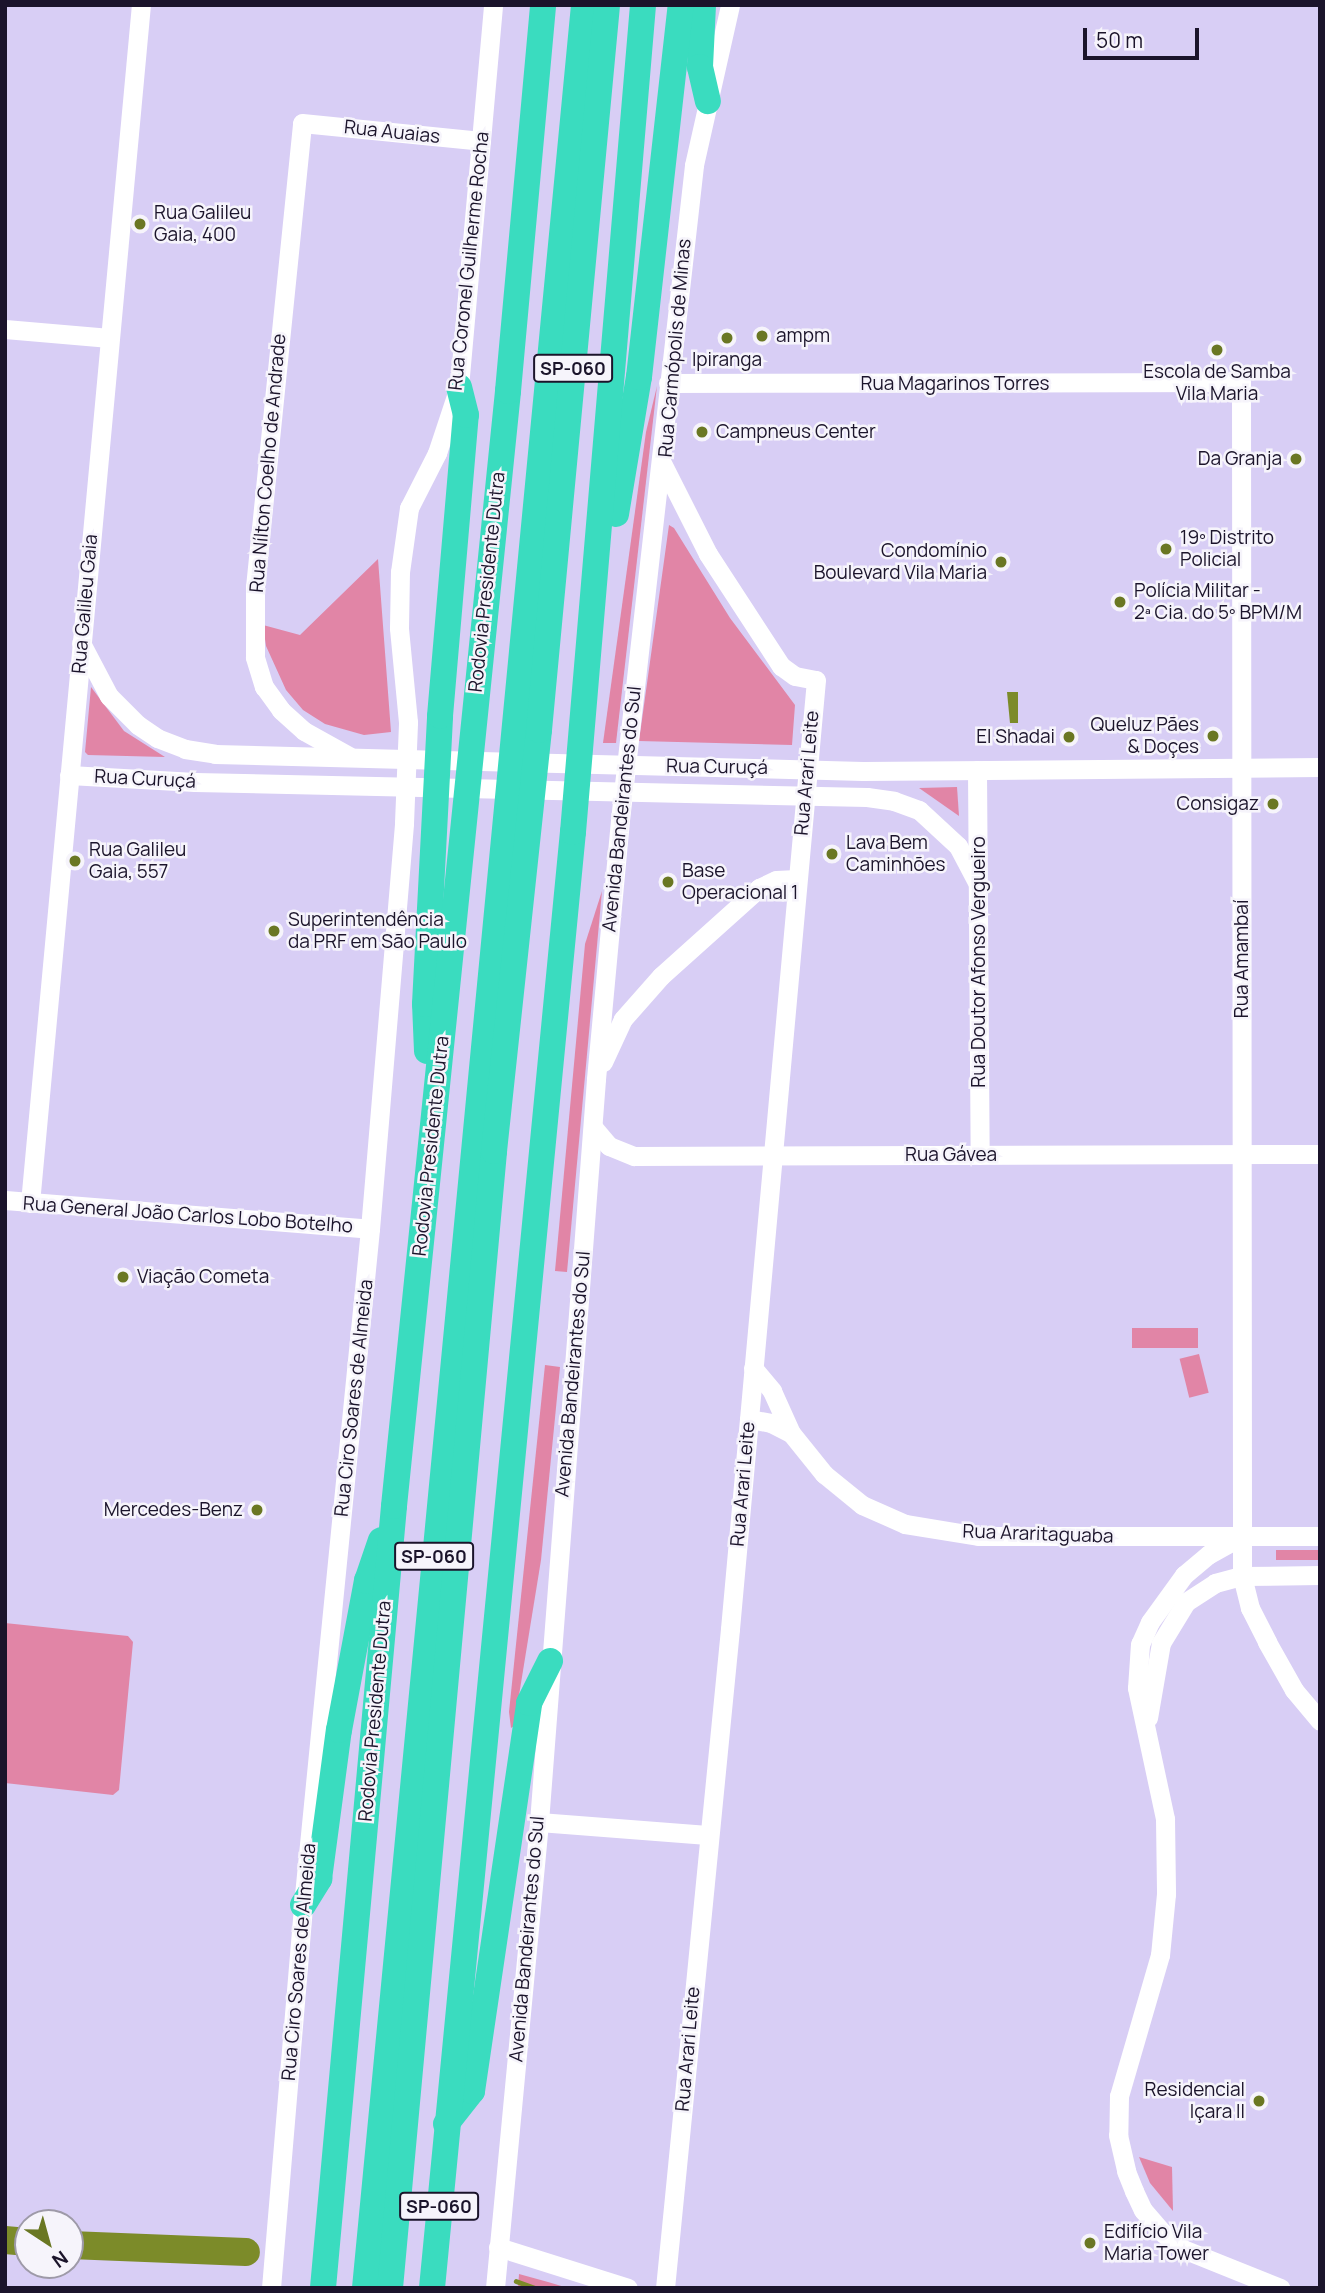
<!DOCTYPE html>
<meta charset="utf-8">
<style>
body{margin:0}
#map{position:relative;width:1325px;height:2293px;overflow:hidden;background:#d8cef5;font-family:Manrope,sans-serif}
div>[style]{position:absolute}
.green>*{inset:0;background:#e185a6;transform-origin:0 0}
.water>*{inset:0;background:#7c8b29}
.stream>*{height:4.5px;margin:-2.25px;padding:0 2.25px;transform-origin:2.25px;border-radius:2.25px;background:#7c8b29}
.river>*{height:28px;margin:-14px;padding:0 14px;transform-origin:14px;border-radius:14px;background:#7c8b29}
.secondary>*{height:19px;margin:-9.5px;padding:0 9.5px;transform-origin:9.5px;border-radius:9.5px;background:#fff}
.highway>*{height:26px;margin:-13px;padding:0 13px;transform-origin:13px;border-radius:13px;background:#3adcbf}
.dots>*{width:19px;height:19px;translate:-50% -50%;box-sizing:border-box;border:4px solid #f6f4fb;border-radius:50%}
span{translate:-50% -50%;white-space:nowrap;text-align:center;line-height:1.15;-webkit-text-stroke:5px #f6f4fb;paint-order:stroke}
.shield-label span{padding:2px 5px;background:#f6f4fb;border:2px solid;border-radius:5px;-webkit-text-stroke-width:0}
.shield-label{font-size:18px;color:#1b142b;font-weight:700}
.street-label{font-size:19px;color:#1b142b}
.poi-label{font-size:19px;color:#1b142b}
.left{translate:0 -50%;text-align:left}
.right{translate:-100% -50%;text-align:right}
.frame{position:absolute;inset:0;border:7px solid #1b142b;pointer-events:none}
.north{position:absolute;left:14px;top:2209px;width:70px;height:70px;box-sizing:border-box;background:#f6f4fb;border:2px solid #9e9aa8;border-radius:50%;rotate:144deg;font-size:19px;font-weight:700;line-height:28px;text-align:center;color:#1b142b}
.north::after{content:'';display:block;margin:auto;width:24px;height:32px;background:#6a7723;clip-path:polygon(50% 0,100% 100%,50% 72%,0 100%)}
.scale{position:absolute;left:1083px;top:28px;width:116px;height:32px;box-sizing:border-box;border:4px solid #1b142b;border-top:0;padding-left:9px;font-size:21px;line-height:24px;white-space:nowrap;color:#1b142b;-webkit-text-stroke:5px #f6f4fb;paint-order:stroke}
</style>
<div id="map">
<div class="green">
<i style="clip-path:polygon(657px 386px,616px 743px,603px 743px,646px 432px)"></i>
<i style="clip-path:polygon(669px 525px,674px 528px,730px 618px,795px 705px,792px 745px,639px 741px)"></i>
<i style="clip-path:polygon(378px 559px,391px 732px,364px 735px,325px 724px,303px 710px,286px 690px,266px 646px,263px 625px,300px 635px)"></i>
<i style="clip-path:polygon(91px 687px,124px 731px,165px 757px,88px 755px,85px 752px)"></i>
<i style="clip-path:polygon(957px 787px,959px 816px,919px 788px)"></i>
<i style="clip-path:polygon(602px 891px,567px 1272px,555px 1271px,585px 944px)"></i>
<i style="left:1132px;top:1328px;width:66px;height:20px"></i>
<i style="left:1199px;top:1354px;width:40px;height:20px;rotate:76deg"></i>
<i style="clip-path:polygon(545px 1365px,560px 1367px,541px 1560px,514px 1726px,511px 1728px,509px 1712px)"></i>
<i style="left:1276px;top:1550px;width:44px;height:10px"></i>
<i style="clip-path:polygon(5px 1623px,128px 1636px,133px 1642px,119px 1790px,113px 1795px,5px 1783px)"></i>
<i style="clip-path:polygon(1139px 2157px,1172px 2167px,1173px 2211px,1150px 2183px)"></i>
<i style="clip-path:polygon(519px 2274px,548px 2282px,568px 2288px,518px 2288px)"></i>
</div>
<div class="water">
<i style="clip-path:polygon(1007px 692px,1018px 692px,1018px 723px,1010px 723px)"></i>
</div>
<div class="stream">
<i style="left:516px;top:2281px;width:20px;rotate:20deg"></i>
</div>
<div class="river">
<i style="left:5px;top:2240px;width:23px;rotate:5deg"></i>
<i style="left:70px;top:2245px;width:176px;rotate:2.3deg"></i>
</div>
<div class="secondary">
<i style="left:5px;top:329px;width:105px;rotate:4.9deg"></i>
<i style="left:668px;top:383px;width:573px;rotate:-0.1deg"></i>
<i style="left:1241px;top:382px;width:1194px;rotate:89.95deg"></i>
<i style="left:1242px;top:1576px;width:33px;rotate:76deg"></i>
<i style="left:1250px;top:1608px;width:38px;rotate:63deg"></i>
<i style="left:1267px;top:1642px;width:55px;rotate:60.6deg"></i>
<i style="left:1294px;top:1690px;width:40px;rotate:50deg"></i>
<i style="left:661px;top:461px;width:104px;rotate:63.2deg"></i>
<i style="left:708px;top:554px;width:134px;rotate:56.9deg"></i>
<i style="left:781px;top:666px;width:17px;rotate:36deg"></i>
<i style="left:795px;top:676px;width:21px;rotate:11deg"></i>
<i style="left:816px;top:680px;width:953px;rotate:95.18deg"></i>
<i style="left:730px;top:1629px;width:662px;rotate:95.63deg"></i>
<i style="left:81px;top:643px;width:60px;rotate:62.2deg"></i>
<i style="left:109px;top:696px;width:41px;rotate:45deg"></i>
<i style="left:138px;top:725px;width:23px;rotate:34deg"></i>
<i style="left:157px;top:738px;width:30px;rotate:21deg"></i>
<i style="left:185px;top:749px;width:30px;rotate:9deg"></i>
<i style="left:215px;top:754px;width:648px;rotate:1.5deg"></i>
<i style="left:863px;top:771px;width:457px;rotate:-0.5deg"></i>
<i style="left:349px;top:756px;width:51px;rotate:-150.9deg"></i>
<i style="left:304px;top:731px;width:31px;rotate:-138deg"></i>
<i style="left:281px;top:710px;width:29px;rotate:-126deg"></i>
<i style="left:264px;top:687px;width:31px;rotate:-107deg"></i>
<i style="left:255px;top:657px;width:70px;rotate:-90deg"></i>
<i style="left:255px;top:587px;width:466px;rotate:-84.2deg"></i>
<i style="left:302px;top:123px;width:180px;rotate:5.7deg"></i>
<i style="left:977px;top:770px;width:385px;rotate:89.6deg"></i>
<i style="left:69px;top:775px;width:126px;rotate:3.2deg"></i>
<i style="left:195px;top:782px;width:672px;rotate:1.28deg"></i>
<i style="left:867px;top:797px;width:27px;rotate:8deg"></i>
<i style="left:894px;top:801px;width:27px;rotate:20deg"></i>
<i style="left:919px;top:810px;width:53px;rotate:42.7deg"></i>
<i style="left:958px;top:846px;width:45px;rotate:62.3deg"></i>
<i style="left:603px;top:1062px;width:47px;rotate:-65.1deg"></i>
<i style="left:623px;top:1019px;width:57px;rotate:-48.5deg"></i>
<i style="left:661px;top:976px;width:132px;rotate:-41.9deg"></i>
<i style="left:759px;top:888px;width:19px;rotate:-25deg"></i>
<i style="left:776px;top:880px;width:21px;rotate:-3deg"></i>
<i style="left:593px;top:1127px;width:25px;rotate:50deg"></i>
<i style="left:609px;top:1146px;width:27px;rotate:22deg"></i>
<i style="left:634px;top:1156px;width:686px;rotate:-0.17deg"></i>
<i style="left:5px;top:1200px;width:366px;rotate:4.5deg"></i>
<i style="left:30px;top:1203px;width:1203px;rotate:-84.71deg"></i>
<i style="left:753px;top:1368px;width:30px;rotate:50deg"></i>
<i style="left:772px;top:1391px;width:46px;rotate:65.7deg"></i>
<i style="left:791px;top:1433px;width:53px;rotate:51.2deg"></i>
<i style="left:824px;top:1474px;width:49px;rotate:39.2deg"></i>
<i style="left:862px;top:1505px;width:47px;rotate:23.8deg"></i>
<i style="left:905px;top:1524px;width:74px;rotate:9.3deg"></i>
<i style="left:978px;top:1536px;width:342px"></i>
<i style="left:749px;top:1419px;width:22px;rotate:10deg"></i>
<i style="left:771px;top:1423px;width:22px;rotate:27deg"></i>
<i style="left:1242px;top:1536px;width:38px;rotate:151deg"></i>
<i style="left:1209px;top:1554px;width:33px;rotate:140deg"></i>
<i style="left:1184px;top:1575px;width:58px;rotate:125.9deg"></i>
<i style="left:1150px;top:1622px;width:24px;rotate:114deg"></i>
<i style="left:1140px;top:1644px;width:44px;rotate:93.9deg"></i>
<i style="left:1137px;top:1688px;width:134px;rotate:77.9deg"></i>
<i style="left:1165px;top:1819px;width:75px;rotate:89.2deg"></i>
<i style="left:1166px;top:1894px;width:61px;rotate:95.6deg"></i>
<i style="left:1160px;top:1955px;width:147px;rotate:106.2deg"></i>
<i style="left:1119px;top:2096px;width:39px;rotate:91deg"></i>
<i style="left:1118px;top:2135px;width:37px;rotate:77deg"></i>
<i style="left:1126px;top:2171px;width:22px;rotate:68deg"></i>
<i style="left:1134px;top:2191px;width:21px;rotate:65deg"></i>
<i style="left:1143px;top:2210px;width:30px;rotate:49deg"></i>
<i style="left:1163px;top:2233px;width:26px;rotate:39deg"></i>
<i style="left:1183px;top:2249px;width:105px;rotate:21.9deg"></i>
<i style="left:1148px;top:1718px;width:76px;rotate:-80.2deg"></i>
<i style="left:1161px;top:1643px;width:48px;rotate:-58.6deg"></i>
<i style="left:1186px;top:1602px;width:35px;rotate:-33deg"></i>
<i style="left:1215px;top:1583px;width:28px;rotate:-15deg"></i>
<i style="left:1242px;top:1576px;width:78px;rotate:-0.7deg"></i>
<i style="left:539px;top:1822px;width:169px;rotate:4.4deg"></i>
<i style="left:498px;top:2247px;width:136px;rotate:17.5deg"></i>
<i style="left:271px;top:2288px;width:384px;rotate:-85.2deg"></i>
<i style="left:303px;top:1905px;width:679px;rotate:-84.34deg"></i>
<i style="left:370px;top:1229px;width:407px;rotate:-85.2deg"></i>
<i style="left:404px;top:823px;width:101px;rotate:-87.7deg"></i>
<i style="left:408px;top:722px;width:94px;rotate:-95.5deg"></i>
<i style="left:399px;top:628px;width:56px;rotate:-89deg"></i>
<i style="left:400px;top:572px;width:65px;rotate:-82deg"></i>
<i style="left:409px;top:508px;width:62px;rotate:-63deg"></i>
<i style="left:437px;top:453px;width:70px;rotate:-71.6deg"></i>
<i style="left:459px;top:387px;width:384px;rotate:-84.9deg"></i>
<i style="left:495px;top:2288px;width:468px;rotate:-84.6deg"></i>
<i style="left:539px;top:1822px;width:745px;rotate:-85.61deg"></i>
<i style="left:596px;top:1079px;width:260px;rotate:-84.7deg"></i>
<i style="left:620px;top:820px;width:659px;rotate:-83.55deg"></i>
<i style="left:694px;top:165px;width:164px;rotate:-77.3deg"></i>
</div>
<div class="highway">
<i style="left:703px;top:5px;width:62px;rotate:92.8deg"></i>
<i style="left:700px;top:67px;width:35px;rotate:77deg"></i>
<i style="left:616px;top:514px;width:139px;rotate:-80.5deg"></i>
<i style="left:639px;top:377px;width:374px;rotate:-83.6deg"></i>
<i style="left:427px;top:1051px;width:47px;rotate:-92.4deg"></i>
<i style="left:425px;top:1004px;width:288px;rotate:-87deg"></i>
<i style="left:440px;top:716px;width:302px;rotate:-85.1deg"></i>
<i style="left:466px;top:415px;width:29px;rotate:-104deg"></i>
<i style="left:303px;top:1905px;width:31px;rotate:-58deg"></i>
<i style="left:319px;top:1879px;width:150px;rotate:-82.4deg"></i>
<i style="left:339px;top:1730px;width:152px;rotate:-79.4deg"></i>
<i style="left:367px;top:1581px;width:43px;rotate:-71.1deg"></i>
<i style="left:446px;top:2124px;width:42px;rotate:-51.8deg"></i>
<i style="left:472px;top:2091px;width:392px;rotate:-81.6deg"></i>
<i style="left:529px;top:1703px;width:47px;rotate:-63.4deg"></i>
<i style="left:323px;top:2288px;width:785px;rotate:-84.81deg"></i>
<i style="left:394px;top:1506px;width:1121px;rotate:-84.16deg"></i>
<i style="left:508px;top:391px;width:388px;rotate:-84.8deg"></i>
<i style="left:365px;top:2288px;width:2293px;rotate:-84.52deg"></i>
<i style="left:390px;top:2288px;width:1142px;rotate:-84.77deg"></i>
<i style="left:494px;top:1151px;width:423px;rotate:-83.9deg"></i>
<i style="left:539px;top:730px;width:728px;rotate:-84.64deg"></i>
<i style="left:432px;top:2288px;width:1463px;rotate:-84.47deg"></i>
<i style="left:573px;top:832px;width:830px;rotate:-85.16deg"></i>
</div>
<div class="dots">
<i style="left:140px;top:224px;background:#6a7723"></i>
<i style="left:762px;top:336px;background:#6a7723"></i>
<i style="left:727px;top:338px;background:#6a7723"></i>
<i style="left:1217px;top:350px;background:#6a7723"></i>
<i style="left:702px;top:432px;background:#6a7723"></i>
<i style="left:1296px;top:459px;background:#6a7723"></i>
<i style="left:1166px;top:549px;background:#6a7723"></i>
<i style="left:1001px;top:562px;background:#6a7723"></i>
<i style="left:1120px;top:602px;background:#6a7723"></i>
<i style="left:1213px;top:736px;background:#6a7723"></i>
<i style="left:1069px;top:737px;background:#6a7723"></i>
<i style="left:1273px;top:804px;background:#6a7723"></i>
<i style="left:832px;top:854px;background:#6a7723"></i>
<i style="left:75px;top:861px;background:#6a7723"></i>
<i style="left:668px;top:882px;background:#6a7723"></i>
<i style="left:274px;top:931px;background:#6a7723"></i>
<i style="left:123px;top:1277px;background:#6a7723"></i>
<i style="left:257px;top:1510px;background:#6a7723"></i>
<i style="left:1259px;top:2101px;background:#6a7723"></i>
<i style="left:1090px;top:2243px;background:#6a7723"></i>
</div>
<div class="shield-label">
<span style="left:573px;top:368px">SP-060</span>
<span style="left:434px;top:1556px">SP-060</span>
<span style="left:439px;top:2206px">SP-060</span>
</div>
<div class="street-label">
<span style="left:392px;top:132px;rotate:6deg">Rua Auaias</span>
<span style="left:469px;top:261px;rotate:-84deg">Rua Coronel Guilherme Rocha</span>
<span style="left:675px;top:348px;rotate:-85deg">Rua Carmópolis de Minas</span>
<span style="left:955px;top:384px">Rua Magarinos Torres</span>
<span style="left:268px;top:463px;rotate:-85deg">Rua Nílton Coelho de Andrade</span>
<span style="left:487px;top:582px;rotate:-84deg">Rodovia Presidente Dutra</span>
<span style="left:85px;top:604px;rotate:-85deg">Rua Galileu Gaia</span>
<span style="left:717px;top:767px;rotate:1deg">Rua Curuçá</span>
<span style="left:807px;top:773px;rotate:-85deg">Rua Arari Leite</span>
<span style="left:145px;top:779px;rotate:3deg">Rua Curuçá</span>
<span style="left:622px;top:809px;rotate:-84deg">Avenida Bandeirantes do Sul</span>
<span style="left:1242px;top:959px;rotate:-90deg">Rua Amambaí</span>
<span style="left:979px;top:962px;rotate:-90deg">Rua Doutor Afonso Vergueiro</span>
<span style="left:431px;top:1146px;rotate:-84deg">Rodovia Presidente Dutra</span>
<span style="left:951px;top:1155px">Rua Gávea</span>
<span style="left:188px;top:1215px;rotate:4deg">Rua General João Carlos Lobo Botelho</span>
<span style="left:573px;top:1374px;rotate:-85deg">Avenida Bandeirantes do Sul</span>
<span style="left:354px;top:1398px;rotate:-84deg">Rua Ciro Soares de Almeida</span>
<span style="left:743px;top:1484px;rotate:-85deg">Rua Arari Leite</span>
<span style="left:1038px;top:1534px;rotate:2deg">Rua Araritaguaba</span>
<span style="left:375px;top:1711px;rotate:-85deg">Rodovia Presidente Dutra</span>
<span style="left:527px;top:1939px;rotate:-85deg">Avenida Bandeirantes do Sul</span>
<span style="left:299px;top:1962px;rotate:-85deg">Rua Ciro Soares de Almeida</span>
<span style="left:688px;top:2049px;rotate:-85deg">Rua Arari Leite</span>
</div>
<div class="poi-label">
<span class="left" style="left:154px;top:224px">Rua Galileu<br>Gaia, 400</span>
<span class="left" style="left:776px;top:336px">ampm</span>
<span style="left:727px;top:360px">Ipiranga</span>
<span style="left:1217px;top:383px">Escola de Samba<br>Vila Maria</span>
<span class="left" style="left:716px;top:432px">Campneus Center</span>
<span class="right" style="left:1282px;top:459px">Da Granja</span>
<span class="left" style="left:1180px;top:549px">19º Distrito<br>Policial</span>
<span class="right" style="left:987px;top:562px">Condomínio<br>Boulevard Vila Maria</span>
<span class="left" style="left:1134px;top:602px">Polícia Militar -<br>2ª Cia. do 5º BPM/M</span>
<span class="right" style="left:1199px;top:736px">Queluz Pães<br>&amp; Doçes</span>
<span class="right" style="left:1055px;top:737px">El Shadai</span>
<span class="right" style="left:1259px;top:804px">Consigaz</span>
<span class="left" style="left:846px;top:854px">Lava Bem<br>Caminhões</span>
<span class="left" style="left:89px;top:861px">Rua Galileu<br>Gaia, 557</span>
<span class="left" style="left:682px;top:882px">Base<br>Operacional 1</span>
<span class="left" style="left:288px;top:931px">Superintendência<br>da PRF em São Paulo</span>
<span class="left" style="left:137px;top:1277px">Viação Cometa</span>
<span class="right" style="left:243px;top:1510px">Mercedes-Benz</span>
<span class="right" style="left:1245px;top:2101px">Residencial<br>Içara II</span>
<span class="left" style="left:1104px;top:2243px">Edifício Vila<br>Maria Tower</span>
</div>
<div class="frame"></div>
<div class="north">N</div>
<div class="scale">50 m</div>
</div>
